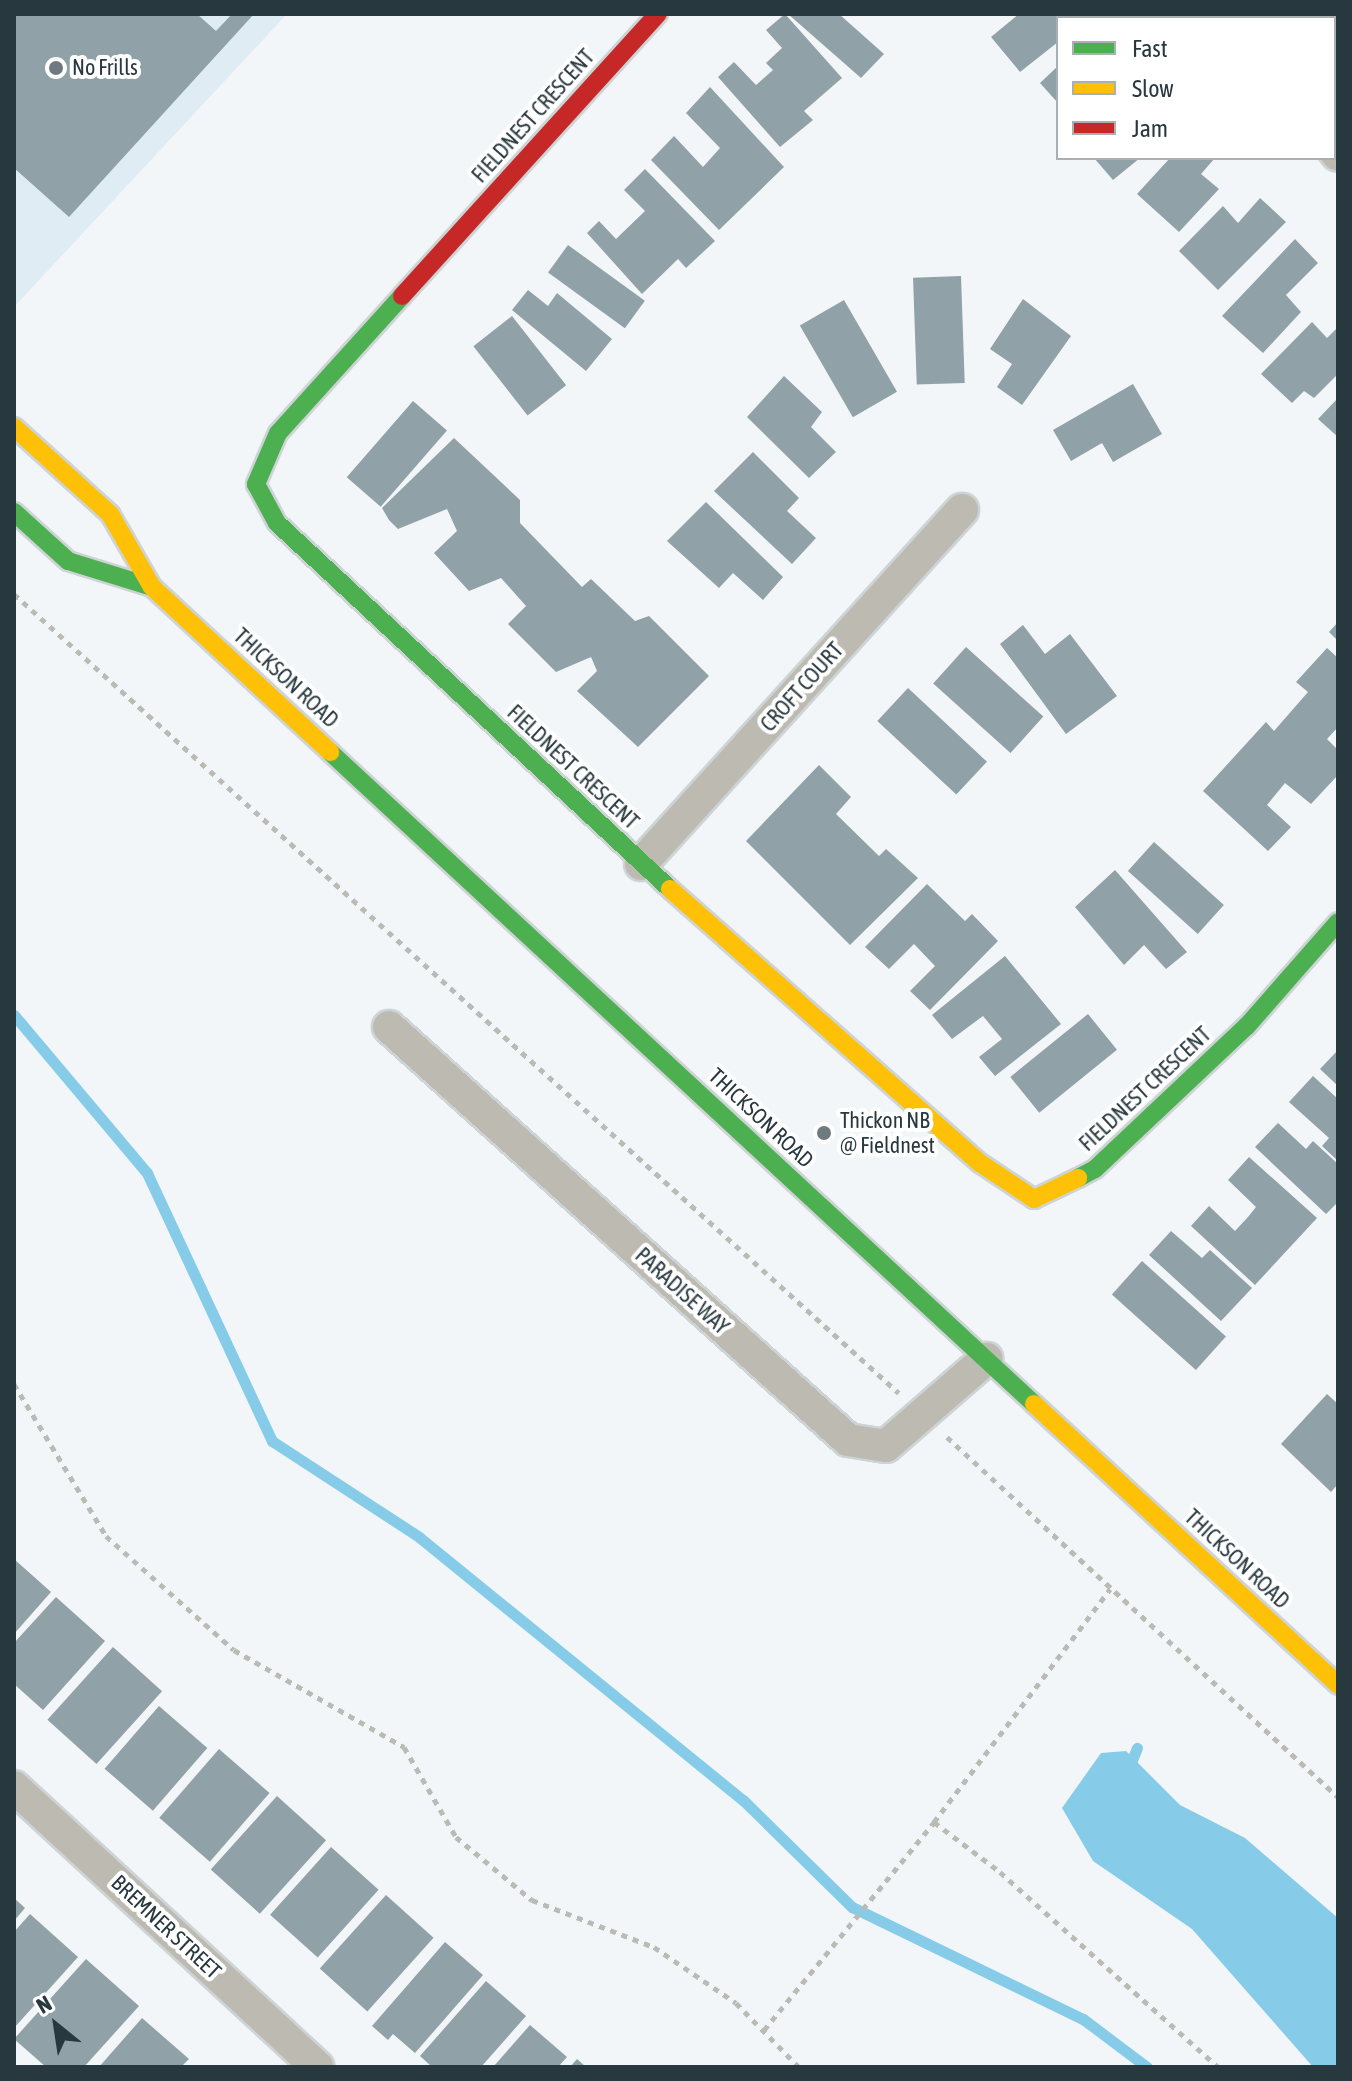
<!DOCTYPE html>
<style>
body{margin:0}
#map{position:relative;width:1352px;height:2081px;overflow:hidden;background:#f2f6f8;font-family:"Asap Condensed",sans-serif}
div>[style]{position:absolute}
.built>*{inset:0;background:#e0ecf3}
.water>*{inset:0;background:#86cce9}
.stream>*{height:11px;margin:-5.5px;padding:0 5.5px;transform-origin:5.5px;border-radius:5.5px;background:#86cce9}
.building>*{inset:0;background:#90a1a8;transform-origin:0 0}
.path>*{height:5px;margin-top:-2.5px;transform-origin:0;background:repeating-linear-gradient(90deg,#bbbbb6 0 6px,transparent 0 12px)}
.roads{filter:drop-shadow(2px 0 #ced4d6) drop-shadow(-2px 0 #ced4d6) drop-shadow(0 2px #ced4d6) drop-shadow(0 -2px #ced4d6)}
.street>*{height:32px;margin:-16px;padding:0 16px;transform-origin:16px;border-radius:16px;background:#bcbab1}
.fast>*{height:18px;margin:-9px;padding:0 9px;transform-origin:9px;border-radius:9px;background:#4caf50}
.slow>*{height:18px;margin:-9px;padding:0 9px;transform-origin:9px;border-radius:9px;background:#ffc107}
.jam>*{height:18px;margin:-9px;padding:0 9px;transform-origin:9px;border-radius:9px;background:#c62828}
.dots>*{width:22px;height:22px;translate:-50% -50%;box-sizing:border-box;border:4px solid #fff;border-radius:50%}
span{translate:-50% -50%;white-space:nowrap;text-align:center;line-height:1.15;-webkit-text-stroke:8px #fff;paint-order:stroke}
.poi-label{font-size:22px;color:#28383f}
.left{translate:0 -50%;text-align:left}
.street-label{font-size:22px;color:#28383f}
.frame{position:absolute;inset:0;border:16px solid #28383f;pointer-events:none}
.legend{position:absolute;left:1056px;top:16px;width:280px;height:144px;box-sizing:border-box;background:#fff;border:2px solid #a9afb2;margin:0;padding:10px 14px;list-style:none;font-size:24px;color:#28383f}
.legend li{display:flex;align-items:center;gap:16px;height:40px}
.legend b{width:40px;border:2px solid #a9afb2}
.north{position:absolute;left:16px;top:1985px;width:80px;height:80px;-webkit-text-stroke:6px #fff;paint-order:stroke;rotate:330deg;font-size:22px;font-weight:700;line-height:32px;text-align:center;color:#28383f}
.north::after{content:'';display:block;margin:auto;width:28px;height:36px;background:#28383f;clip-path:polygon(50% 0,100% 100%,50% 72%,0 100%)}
</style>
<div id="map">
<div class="built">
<i style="clip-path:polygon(14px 14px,287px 14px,14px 307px)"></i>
</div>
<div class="water">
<i style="clip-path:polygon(1126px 1751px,1180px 1805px,1245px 1838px,1338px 1918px,1338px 2067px,1313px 2067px,1192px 1929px,1093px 1861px,1062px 1808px,1101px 1753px)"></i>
</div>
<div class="stream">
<i style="left:14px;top:1015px;width:207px;rotate:49.9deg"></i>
<i style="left:147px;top:1173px;width:296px;rotate:65deg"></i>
<i style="left:272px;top:1441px;width:176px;rotate:33.1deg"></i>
<i style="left:419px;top:1537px;width:417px;rotate:39.1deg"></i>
<i style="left:743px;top:1800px;width:153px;rotate:44.5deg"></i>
<i style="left:852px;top:1907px;width:257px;rotate:25.9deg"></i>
<i style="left:1083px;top:2019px;width:80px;rotate:36.9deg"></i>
<i style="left:1128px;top:1770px;width:24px;rotate:-68deg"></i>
</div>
<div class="building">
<i style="clip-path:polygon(14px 14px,197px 14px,216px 31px,232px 14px,254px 14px,69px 217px,14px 168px)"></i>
<i style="clip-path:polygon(785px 14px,842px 78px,804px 111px,813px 120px,780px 147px,718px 77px,734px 62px,756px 85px,773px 70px,766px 63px,782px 48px,766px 30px)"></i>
<i style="clip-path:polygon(788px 14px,839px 14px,884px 54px,861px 78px)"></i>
<i style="clip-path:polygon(1019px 14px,1093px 14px,1058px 18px,1058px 42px,1020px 72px,991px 37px)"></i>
<i style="clip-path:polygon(1058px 66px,1058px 103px,1040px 83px)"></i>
<i style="clip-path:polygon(710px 87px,784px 167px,719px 230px,651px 160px,674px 136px,703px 167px,720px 148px,686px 113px)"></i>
<i style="clip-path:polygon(1094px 158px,1140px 158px,1113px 180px)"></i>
<i style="clip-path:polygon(1170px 158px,1215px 158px,1201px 174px,1219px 189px,1179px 232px,1137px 194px)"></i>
<i style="clip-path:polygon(645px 169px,715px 241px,686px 268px,678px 259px,642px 294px,587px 233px,599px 221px,616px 239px,645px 211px,624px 190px)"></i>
<i style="clip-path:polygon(1260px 198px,1286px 222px,1218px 290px,1179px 251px,1223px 206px,1238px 223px)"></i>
<i style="clip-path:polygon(1295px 239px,1318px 263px,1286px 295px,1301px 312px,1263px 353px,1222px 316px)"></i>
<i style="left:568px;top:245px;width:95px;height:34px;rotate:36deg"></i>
<i style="left:961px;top:276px;width:107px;height:48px;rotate:88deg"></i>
<i style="clip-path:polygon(528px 290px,548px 306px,557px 293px,612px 339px,586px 371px,512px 310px)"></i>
<i style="clip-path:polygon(1023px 299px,1071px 336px,1022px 405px,997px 387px,1012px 364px,990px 349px)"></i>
<i style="left:844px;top:300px;width:106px;height:51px;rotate:60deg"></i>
<i style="left:512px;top:316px;width:88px;height:49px;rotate:52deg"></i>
<i style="clip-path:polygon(1312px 322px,1327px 338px,1338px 327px,1338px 374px,1314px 398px,1304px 391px,1292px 403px,1261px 374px)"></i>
<i style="clip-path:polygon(784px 376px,822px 412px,811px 427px,836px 452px,809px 478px,747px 417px)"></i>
<i style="clip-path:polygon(1133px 384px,1162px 434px,1113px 462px,1102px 443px,1071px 461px,1053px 430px)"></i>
<i style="clip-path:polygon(1338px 398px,1338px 437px,1318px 419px)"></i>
<i style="left:413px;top:401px;width:45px;height:101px;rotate:41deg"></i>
<i style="clip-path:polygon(454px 438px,520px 500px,520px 523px,582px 587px,591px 579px,635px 621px,649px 616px,709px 676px,638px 747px,577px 691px,597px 671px,591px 657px,556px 672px,508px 624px,526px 606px,501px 578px,469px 591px,434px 553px,457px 531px,447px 509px,398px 529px,389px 520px,382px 508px)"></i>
<i style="clip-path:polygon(753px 452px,799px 498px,787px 511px,816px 538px,792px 564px,714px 491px)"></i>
<i style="clip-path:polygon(706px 502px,783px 577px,763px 600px,733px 573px,719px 588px,667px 541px)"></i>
<i style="clip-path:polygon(1338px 622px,1338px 641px,1329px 632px)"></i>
<i style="clip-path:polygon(1023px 625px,1045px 654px,1070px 634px,1117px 696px,1066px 734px,1000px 644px)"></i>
<i style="left:966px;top:647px;width:104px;height:49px;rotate:42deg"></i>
<i style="clip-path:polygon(1327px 648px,1338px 658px,1338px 727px,1327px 739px,1338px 750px,1338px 775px,1311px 804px,1285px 783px,1267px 805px,1291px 827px,1268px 851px,1203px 791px,1266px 722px,1274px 731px,1308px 692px,1296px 682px)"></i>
<i style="left:908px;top:688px;width:108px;height:45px;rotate:43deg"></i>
<i style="clip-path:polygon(819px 765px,851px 797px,836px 814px,879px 856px,886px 849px,918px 878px,850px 945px,746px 841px)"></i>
<i style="left:1154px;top:842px;width:94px;height:39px;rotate:42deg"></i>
<i style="clip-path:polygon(1115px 870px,1187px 952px,1166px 969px,1144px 945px,1124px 965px,1075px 907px)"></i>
<i style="clip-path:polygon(927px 884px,965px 921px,972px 914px,998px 941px,930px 1010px,910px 991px,935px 966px,914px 944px,889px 969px,865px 947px)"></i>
<i style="clip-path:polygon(1005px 956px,1061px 1024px,995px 1076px,979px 1057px,1002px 1039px,983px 1016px,952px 1039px,932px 1015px)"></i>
<i style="left:1088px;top:1014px;width:46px;height:100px;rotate:51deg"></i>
<i style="clip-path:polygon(1338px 1050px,1338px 1086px,1320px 1069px)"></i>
<i style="clip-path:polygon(1313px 1076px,1338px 1099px,1338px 1161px,1322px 1146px,1329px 1138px,1289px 1102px)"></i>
<i style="clip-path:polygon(1278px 1123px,1306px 1149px,1313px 1141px,1338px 1164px,1338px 1202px,1326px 1214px,1255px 1147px)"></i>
<i style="clip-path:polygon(1249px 1157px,1317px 1218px,1255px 1285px,1191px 1226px,1209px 1206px,1235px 1231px,1248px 1217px,1256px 1207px,1228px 1180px)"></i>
<i style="clip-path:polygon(1171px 1231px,1202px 1258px,1210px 1250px,1252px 1288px,1221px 1321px,1149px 1255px)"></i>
<i style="left:1142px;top:1261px;width:113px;height:45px;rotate:42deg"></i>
<i style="clip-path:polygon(1327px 1394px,1338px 1404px,1338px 1484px,1331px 1492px,1281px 1444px)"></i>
<i style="clip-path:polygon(14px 1559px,51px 1592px,14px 1634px)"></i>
<i style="clip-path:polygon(56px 1597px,105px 1641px,43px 1710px,14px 1684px,14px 1643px)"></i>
<i style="left:113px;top:1647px;width:66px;height:98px;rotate:42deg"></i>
<i style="left:159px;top:1706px;width:64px;height:83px;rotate:41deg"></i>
<i style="left:219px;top:1749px;width:67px;height:91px;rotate:41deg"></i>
<i style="left:277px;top:1796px;width:66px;height:99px;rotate:42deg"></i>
<i style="left:331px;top:1847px;width:64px;height:91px;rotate:42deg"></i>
<i style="left:386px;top:1895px;width:64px;height:99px;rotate:42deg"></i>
<i style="clip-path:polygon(14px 1898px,25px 1908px,14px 1921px)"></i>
<i style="clip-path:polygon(30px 1914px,78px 1957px,14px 2028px,14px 1932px)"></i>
<i style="clip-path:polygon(445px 1942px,483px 1975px,415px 2053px,393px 2034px,388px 2040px,372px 2026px)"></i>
<i style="clip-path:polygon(86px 1959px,139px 2006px,84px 2067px,46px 2067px,14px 2039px)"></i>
<i style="clip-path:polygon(486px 1981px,526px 2016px,481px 2067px,432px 2067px,420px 2056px)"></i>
<i style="clip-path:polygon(142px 2018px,189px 2059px,181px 2067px,99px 2067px)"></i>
<i style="clip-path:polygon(530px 2025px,567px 2057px,558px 2067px,493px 2067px)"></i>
<i style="clip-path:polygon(577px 2059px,586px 2067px,570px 2067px)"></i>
</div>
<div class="path">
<i style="left:14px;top:594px;width:1192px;rotate:42.08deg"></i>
<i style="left:14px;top:1384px;width:178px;rotate:58.8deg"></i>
<i style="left:106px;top:1536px;width:171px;rotate:41.7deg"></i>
<i style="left:234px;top:1650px;width:196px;rotate:29.7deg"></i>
<i style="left:404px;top:1747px;width:104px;rotate:60deg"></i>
<i style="left:456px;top:1837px;width:99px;rotate:39.7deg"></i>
<i style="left:532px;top:1900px;width:131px;rotate:21.1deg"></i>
<i style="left:654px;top:1947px;width:99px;rotate:34.3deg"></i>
<i style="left:736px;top:2003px;width:90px;rotate:45.5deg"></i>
<i style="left:947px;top:1437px;width:531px;rotate:42.64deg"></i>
<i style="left:934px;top:1822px;width:83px;rotate:37.1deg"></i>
<i style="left:1000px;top:1872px;width:292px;rotate:41.8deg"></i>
<i style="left:764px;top:2030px;width:269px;rotate:-50.7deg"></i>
<i style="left:934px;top:1822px;width:292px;rotate:-52.9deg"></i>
</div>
<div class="roads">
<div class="street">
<i style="left:1228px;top:14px;width:5px;rotate:53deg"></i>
<i style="left:1334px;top:150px;width:6px;rotate:51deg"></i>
<i style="left:641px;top:864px;width:478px;rotate:-47.8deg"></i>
<i style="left:389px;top:1027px;width:617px;rotate:41.98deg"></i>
<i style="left:848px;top:1440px;width:38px;rotate:9deg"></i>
<i style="left:886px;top:1446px;width:133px;rotate:-41deg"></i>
<i style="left:14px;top:1787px;width:413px;rotate:42.7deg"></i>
</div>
<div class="fast">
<i style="left:402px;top:296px;width:185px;rotate:132.1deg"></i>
<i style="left:278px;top:433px;width:56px;rotate:113.3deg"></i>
<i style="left:256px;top:484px;width:44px;rotate:61.7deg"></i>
<i style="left:277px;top:523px;width:537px;rotate:42.96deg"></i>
<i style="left:14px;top:512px;width:73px;rotate:42.2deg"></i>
<i style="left:68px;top:561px;width:88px;rotate:17.2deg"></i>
<i style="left:330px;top:752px;width:960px;rotate:42.8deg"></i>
<i style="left:1078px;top:1178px;width:19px;rotate:-28deg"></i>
<i style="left:1095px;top:1169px;width:209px;rotate:-43.3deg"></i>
<i style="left:1247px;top:1026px;width:138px;rotate:-48.8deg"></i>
</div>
<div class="slow">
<i style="left:14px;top:427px;width:130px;rotate:42.2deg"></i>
<i style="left:110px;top:514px;width:84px;rotate:60.1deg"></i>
<i style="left:152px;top:587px;width:243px;rotate:42.8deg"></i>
<i style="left:670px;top:889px;width:414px;rotate:41.5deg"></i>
<i style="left:980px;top:1163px;width:65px;rotate:33.7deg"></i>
<i style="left:1034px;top:1199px;width:49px;rotate:-25.5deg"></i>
<i style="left:1034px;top:1404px;width:414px;rotate:42.7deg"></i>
</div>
<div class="jam">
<i style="left:402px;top:296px;width:381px;rotate:-47.8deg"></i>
</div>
</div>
<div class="dots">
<i style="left:56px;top:68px;background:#6f7a80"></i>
<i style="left:824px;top:1133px;background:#6f7a80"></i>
</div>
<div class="poi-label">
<span class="left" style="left:72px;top:68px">No Frills</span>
<span class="left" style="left:840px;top:1133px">Thickon NB<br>@ Fieldnest</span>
</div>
<div class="street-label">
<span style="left:533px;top:116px;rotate:-48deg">FIELDNEST CRESCENT</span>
<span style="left:286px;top:678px;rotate:43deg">THICKSON ROAD</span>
<span style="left:802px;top:687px;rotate:-48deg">CROFT COURT</span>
<span style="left:573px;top:767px;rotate:43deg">FIELDNEST CRESCENT</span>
<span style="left:1145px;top:1089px;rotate:-43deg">FIELDNEST CRESCENT</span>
<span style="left:761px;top:1118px;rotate:43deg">THICKSON ROAD</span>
<span style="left:682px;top:1291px;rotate:42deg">PARADISE WAY</span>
<span style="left:1237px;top:1559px;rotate:43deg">THICKSON ROAD</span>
<span style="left:166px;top:1927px;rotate:43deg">BREMNER STREET</span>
</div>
<div class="frame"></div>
<ul class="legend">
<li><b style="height:10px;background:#4caf50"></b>Fast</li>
<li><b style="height:10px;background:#ffc107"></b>Slow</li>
<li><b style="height:10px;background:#c62828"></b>Jam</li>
</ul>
<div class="north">N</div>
</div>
